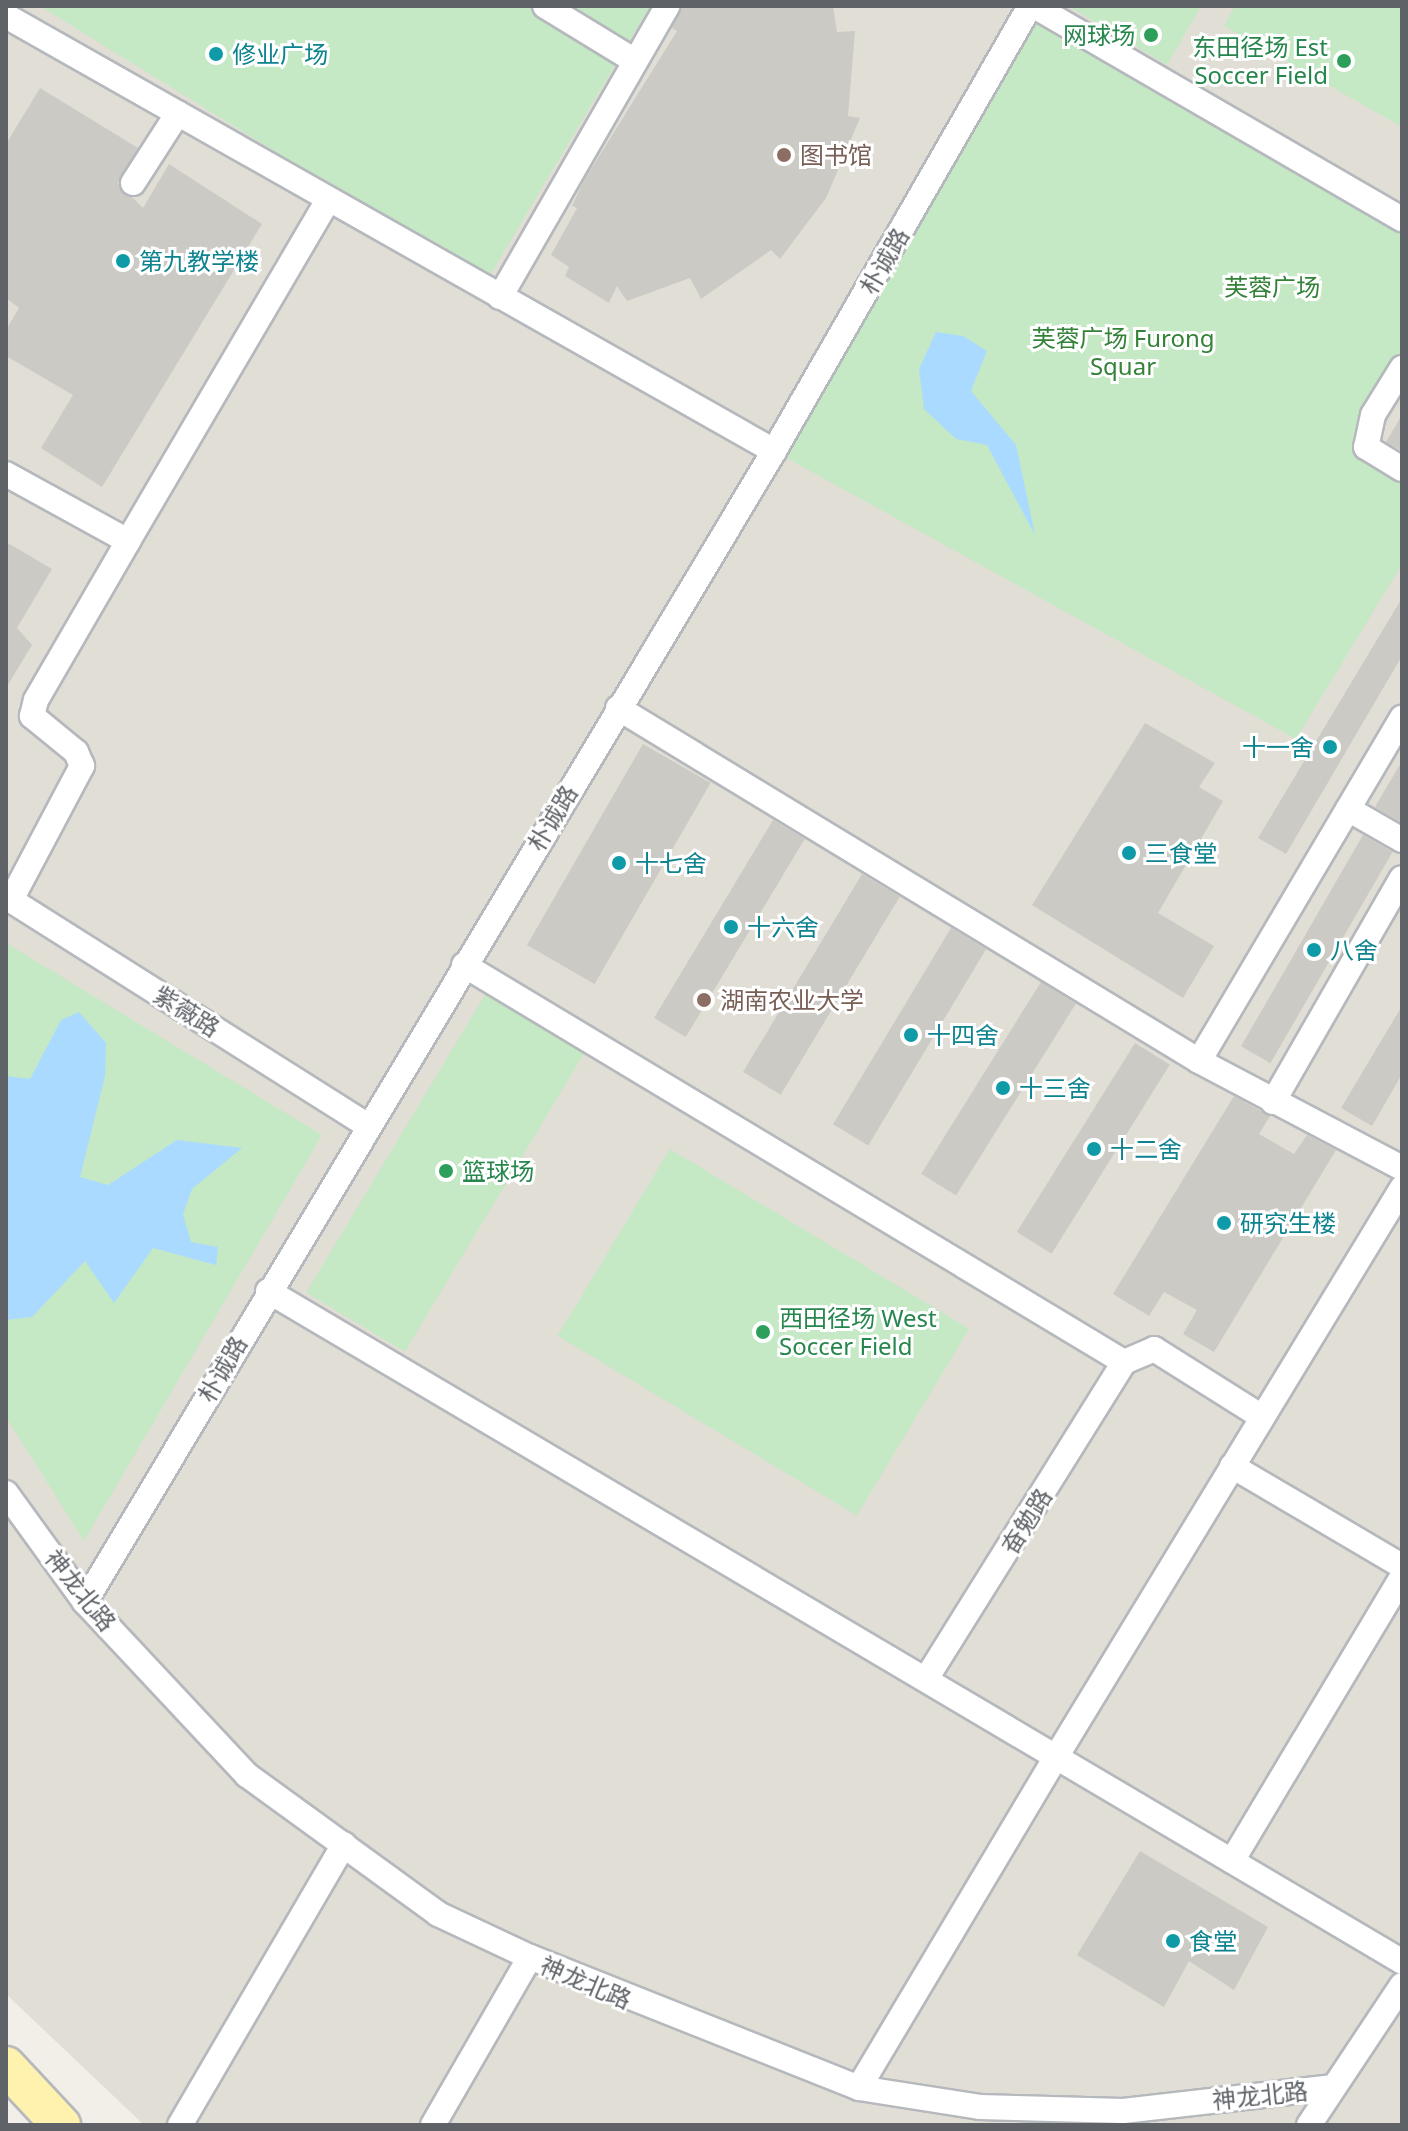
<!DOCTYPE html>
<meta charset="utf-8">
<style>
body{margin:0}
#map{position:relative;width:1408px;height:2131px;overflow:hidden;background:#f1efe8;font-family:"Noto Sans","Noto Sans SC",sans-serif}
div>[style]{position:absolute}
.education>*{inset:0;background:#e1ded6}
.green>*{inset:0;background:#c5e8c5;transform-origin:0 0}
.water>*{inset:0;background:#aadaff}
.building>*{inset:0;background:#cccac5;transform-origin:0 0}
.roads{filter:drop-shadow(2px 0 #b5b8bc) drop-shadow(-2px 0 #b5b8bc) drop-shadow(0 2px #b5b8bc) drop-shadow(0 -2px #b5b8bc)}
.street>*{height:24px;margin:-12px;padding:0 12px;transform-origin:12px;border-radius:12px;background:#fff}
.primary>*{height:38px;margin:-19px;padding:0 19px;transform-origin:19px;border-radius:19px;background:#fff2af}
.dots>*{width:22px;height:22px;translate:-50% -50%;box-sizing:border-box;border:4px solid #fff;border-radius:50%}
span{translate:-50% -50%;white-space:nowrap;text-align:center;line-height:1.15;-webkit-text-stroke:6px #fff;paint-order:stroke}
.leisure-label{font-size:24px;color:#27864d}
.right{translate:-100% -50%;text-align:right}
.left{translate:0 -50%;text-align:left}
.culture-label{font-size:24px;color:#0d838f}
.education-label{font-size:24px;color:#785e54}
.street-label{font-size:24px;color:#5f6368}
.park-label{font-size:24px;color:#348238}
.frame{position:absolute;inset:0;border:8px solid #5f6368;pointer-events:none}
</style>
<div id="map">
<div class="education">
<i style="clip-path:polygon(6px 6px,1402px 6px,1402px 2125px,144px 2125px,6px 1994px)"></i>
</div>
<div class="green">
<i style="clip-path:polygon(40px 6px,650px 6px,486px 282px)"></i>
<i style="clip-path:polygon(1030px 6px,1296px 157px,1402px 236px,1402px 381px,1356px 452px,1402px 478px,1402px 564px,1296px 739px,774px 451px)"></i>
<i style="clip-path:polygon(1068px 6px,1201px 6px,1167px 65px)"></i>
<i style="clip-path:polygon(1235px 6px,1402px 6px,1402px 127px,1224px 26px)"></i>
<i style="clip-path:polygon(6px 943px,322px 1135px,84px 1541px,6px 1417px)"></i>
<i style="left:488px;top:990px;width:115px;height:353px;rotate:31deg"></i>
<i style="left:670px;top:1149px;width:349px;height:218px;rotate:31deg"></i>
</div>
<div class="water">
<i style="clip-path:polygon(936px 332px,963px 336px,987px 351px,971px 391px,1016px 445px,1035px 535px,987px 445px,956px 439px,924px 409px,919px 369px)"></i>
<i style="clip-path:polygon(79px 1012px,106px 1043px,105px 1076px,80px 1177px,108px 1185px,177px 1140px,242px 1148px,192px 1189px,183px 1214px,191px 1242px,218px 1247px,216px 1265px,153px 1248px,114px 1303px,85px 1261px,32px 1317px,6px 1320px,6px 1076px,30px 1079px,61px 1020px)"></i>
</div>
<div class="building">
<i style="clip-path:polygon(683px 6px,833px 6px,837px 32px,855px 31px,848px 116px,860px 118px,826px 198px,780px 259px,771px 250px,701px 299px,690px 278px,627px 301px,617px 286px,609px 303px,565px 276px,569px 267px,551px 255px,577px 208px,572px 206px,583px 182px,677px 31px,672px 28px)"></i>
<i style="clip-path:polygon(40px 88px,138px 148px,118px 183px,143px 208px,169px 164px,262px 224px,102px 487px,41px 448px,73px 395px,6px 356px,6px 330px,19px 308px,6px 298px,6px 144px)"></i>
<i style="clip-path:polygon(1402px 415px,1402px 451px,1386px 442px)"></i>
<i style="clip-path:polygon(6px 542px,52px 569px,17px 628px,32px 645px,6px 688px)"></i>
<i style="clip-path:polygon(1402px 598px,1402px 656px,1286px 854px,1258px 838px)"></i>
<i style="clip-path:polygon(1145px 723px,1215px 763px,1199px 787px,1223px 801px,1158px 913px,1214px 946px,1183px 998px,1032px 905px)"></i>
<i style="left:643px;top:744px;width:78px;height:232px;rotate:30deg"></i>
<i style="clip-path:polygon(1402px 761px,1402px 823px,1375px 807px)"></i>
<i style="left:773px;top:820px;width:37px;height:231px;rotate:31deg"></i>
<i style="left:1363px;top:835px;width:34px;height:244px;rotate:30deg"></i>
<i style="left:862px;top:874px;width:44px;height:231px;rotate:31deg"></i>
<i style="left:951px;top:928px;width:41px;height:229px;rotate:31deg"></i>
<i style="left:1041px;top:982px;width:41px;height:226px;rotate:32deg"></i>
<i style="clip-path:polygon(1402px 1006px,1402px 1074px,1372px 1126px,1341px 1108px)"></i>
<i style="left:1135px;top:1043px;width:41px;height:223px;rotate:32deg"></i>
<i style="clip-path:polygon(1234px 1096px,1270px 1116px,1259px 1134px,1294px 1154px,1307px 1135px,1336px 1150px,1214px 1352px,1183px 1334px,1197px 1310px,1164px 1292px,1149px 1316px,1113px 1294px)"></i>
<i style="clip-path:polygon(1140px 1851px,1268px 1927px,1234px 1990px,1189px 1961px,1164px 2007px,1077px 1955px)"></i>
</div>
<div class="roads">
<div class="street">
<i style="left:545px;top:6px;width:105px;rotate:31.4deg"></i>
<i style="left:1034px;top:6px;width:425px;rotate:30.1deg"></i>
<i style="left:6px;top:16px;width:883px;rotate:29.53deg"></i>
<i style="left:133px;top:183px;width:83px;rotate:-57.3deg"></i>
<i style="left:500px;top:297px;width:336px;rotate:-60.1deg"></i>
<i style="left:1402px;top:368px;width:55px;rotate:121.7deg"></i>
<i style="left:1373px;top:415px;width:33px;rotate:102deg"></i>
<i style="left:1366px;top:447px;width:42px;rotate:31.4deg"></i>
<i style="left:6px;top:474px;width:139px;rotate:28.8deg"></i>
<i style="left:128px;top:541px;width:393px;rotate:-59.6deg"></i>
<i style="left:618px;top:708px;width:680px;rotate:31.28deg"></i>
<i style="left:1199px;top:1061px;width:229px;rotate:27.8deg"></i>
<i style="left:1348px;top:809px;width:62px;rotate:29.9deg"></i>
<i style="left:6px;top:897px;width:428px;rotate:32.3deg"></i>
<i style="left:11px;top:900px;width:152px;rotate:-62.1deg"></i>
<i style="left:82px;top:766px;width:15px;rotate:-113deg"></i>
<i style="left:76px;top:752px;width:57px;rotate:-140.7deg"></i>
<i style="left:32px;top:716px;width:16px;rotate:-76deg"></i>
<i style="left:36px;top:700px;width:184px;rotate:-59.9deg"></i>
<i style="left:464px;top:965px;width:770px;rotate:31.03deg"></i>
<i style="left:1124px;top:1362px;width:33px;rotate:-23deg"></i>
<i style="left:1154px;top:1349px;width:128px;rotate:32.2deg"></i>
<i style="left:1199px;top:1061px;width:399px;rotate:-59.4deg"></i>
<i style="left:1273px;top:1102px;width:258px;rotate:-60.1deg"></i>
<i style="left:1402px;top:1188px;width:666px;rotate:121.3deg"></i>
<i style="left:1056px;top:1757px;width:402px;rotate:30.6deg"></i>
<i style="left:268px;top:1291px;width:915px;rotate:30.6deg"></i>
<i style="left:1056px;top:1757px;width:385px;rotate:120.8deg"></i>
<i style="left:1232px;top:1466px;width:197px;rotate:30.5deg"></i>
<i style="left:6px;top:1493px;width:135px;rotate:54.1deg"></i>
<i style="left:85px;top:1602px;width:237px;rotate:46.9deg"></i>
<i style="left:247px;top:1775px;width:236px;rotate:36deg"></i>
<i style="left:438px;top:1914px;width:102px;rotate:25.1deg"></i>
<i style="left:530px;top:1957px;width:354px;rotate:21.7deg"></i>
<i style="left:859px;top:2088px;width:122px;rotate:8.9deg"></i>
<i style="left:980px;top:2107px;width:143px;rotate:1.6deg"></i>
<i style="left:1123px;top:2111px;width:212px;rotate:-6.5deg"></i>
<i style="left:85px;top:1602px;width:1341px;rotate:-59.09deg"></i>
<i style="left:774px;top:451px;width:513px;rotate:-60.09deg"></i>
<i style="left:926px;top:1679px;width:374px;rotate:-58deg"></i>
<i style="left:1232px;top:1861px;width:331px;rotate:-59.1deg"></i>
<i style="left:180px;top:2125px;width:325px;rotate:-59.7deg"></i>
<i style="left:433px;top:2125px;width:194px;rotate:-60deg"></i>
<i style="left:1309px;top:2125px;width:168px;rotate:-56.4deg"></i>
</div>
<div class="primary">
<i style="left:6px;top:2066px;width:81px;rotate:47deg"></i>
</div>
</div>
<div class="dots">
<i style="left:1151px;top:35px;background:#2e9e5b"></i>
<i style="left:216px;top:54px;background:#0f9aa8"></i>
<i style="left:1344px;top:61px;background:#2e9e5b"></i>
<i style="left:784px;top:155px;background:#8d6e63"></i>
<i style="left:123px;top:261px;background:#0f9aa8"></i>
<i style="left:1330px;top:747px;background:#0f9aa8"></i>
<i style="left:1129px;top:853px;background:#0f9aa8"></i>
<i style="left:619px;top:863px;background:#0f9aa8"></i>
<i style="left:731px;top:927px;background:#0f9aa8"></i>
<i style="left:1314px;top:950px;background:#0f9aa8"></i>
<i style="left:704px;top:1000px;background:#8d6e63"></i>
<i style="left:911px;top:1035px;background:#0f9aa8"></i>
<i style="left:1003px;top:1088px;background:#0f9aa8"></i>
<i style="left:1094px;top:1149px;background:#0f9aa8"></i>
<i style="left:446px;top:1171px;background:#2e9e5b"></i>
<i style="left:1224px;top:1223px;background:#0f9aa8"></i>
<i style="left:763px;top:1332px;background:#2e9e5b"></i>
<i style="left:1173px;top:1941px;background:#0f9aa8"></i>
</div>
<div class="leisure-label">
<span class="right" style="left:1135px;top:35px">网球场</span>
<span class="right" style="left:1328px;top:61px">东田径场 Est<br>Soccer Field</span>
<span class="left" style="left:462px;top:1171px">篮球场</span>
<span class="left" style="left:779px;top:1332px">西田径场 West<br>Soccer Field</span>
</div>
<div class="culture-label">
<span class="left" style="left:232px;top:54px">修业广场</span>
<span class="left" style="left:139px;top:261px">第九教学楼</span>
<span class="right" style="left:1314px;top:747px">十一舍</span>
<span class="left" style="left:1145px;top:853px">三食堂</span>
<span class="left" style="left:635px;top:863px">十七舍</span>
<span class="left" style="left:747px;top:927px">十六舍</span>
<span class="left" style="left:1330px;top:950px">八舍</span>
<span class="left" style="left:927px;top:1035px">十四舍</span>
<span class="left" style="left:1019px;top:1088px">十三舍</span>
<span class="left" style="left:1110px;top:1149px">十二舍</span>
<span class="left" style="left:1240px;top:1223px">研究生楼</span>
<span class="left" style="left:1189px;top:1941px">食堂</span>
</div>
<div class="education-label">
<span class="left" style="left:800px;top:155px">图书馆</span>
<span class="left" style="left:720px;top:1000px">湖南农业大学</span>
</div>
<div class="street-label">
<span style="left:884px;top:261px;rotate:-60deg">朴诚路</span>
<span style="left:552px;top:818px;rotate:-59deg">朴诚路</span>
<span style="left:187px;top:1011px;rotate:32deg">紫薇路</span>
<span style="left:222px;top:1369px;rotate:-60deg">朴诚路</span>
<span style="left:1026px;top:1521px;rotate:-58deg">奋勉路</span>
<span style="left:81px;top:1590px;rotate:51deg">神龙北路</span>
<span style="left:586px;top:1982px;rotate:23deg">神龙北路</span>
<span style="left:1260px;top:2095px;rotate:-6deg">神龙北路</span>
</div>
<div class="park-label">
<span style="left:1272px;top:287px">芙蓉广场</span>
<span style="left:1123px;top:352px">芙蓉广场 Furong<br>Squar</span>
</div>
<div class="frame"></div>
</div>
